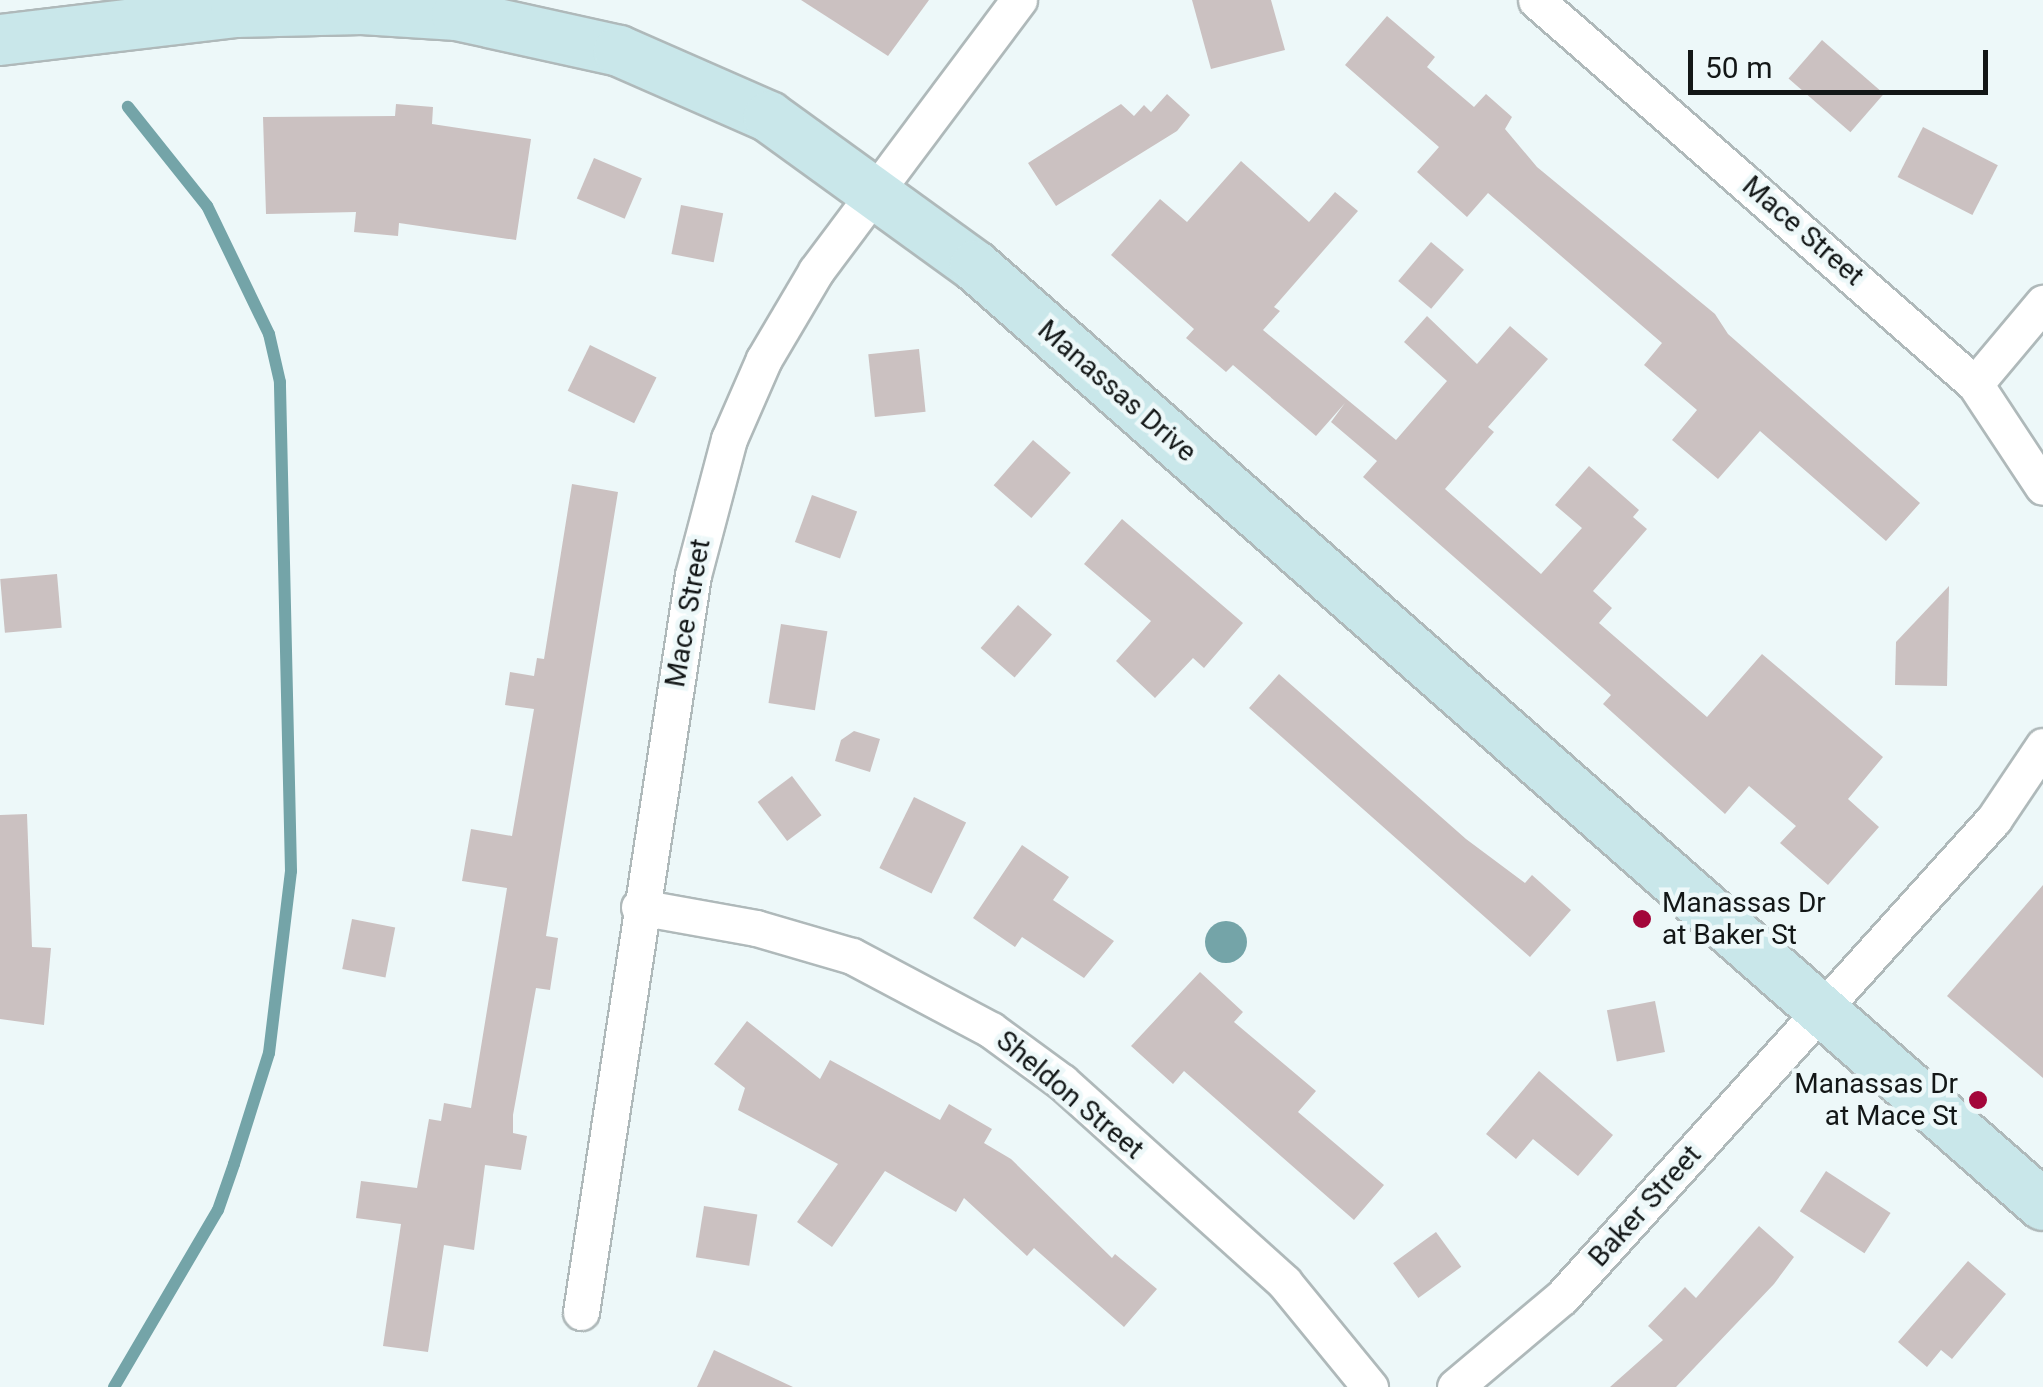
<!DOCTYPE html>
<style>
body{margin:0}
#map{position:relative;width:2043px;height:1387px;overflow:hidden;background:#edf8f9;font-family:Roboto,sans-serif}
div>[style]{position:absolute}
.water>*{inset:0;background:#74a4a8}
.round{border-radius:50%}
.stream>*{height:12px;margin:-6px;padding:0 6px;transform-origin:6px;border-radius:6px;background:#74a4a8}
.building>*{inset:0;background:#cbc1c1;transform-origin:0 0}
.roads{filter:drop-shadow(2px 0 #afb9ba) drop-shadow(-2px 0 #afb9ba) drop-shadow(0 2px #afb9ba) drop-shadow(0 -2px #afb9ba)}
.street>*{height:35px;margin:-17.5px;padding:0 17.5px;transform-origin:17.5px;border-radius:17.5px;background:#fff}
.secondary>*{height:50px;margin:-25px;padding:0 25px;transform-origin:25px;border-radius:25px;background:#c9e7ea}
.dots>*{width:28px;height:28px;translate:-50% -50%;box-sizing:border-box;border:5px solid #edf8f9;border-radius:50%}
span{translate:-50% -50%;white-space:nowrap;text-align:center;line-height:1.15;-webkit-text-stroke:9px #edf8f9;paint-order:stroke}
.street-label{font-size:28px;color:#131717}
.poi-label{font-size:28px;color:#131717}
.left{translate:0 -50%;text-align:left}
.right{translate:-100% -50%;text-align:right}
.scale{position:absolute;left:1688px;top:50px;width:300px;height:45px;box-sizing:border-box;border:5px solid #131717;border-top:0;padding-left:12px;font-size:30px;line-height:35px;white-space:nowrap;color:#131717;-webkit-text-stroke:8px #edf8f9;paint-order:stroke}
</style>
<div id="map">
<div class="water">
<i class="round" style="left:1205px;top:921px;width:42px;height:42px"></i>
</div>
<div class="stream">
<i style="left:114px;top:1387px;width:205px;rotate:-59.6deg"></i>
<i style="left:218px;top:1210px;width:49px;rotate:-70.8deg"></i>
<i style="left:234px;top:1164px;width:116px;rotate:-72.5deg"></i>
<i style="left:269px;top:1053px;width:183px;rotate:-83.1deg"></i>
<i style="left:291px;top:871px;width:489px;rotate:-91.3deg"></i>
<i style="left:280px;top:382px;width:49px;rotate:-102.9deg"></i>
<i style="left:269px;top:334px;width:142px;rotate:-115.8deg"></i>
<i style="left:207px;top:206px;width:127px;rotate:-128.6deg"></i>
</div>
<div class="building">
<i style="clip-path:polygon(801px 0,929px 0,888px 56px)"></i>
<i style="clip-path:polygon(1192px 0,1271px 0,1285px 50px,1211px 69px)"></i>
<i style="clip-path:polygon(1387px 16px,1435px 57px,1427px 67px,1474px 107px,1486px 94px,1512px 117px,1505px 129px,1537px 167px,1715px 314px,1728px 334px,1920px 503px,1886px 541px,1760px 431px,1718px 479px,1672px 440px,1697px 410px,1644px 365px,1662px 343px,1488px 193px,1467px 217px,1417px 172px,1439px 147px,1345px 65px)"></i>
<i style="left:1822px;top:40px;width:82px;height:51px;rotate:41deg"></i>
<i style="clip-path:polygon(1167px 94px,1190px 115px,1177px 131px,1056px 206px,1028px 163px,1121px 104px,1134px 116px,1144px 105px,1151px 112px)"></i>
<i style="clip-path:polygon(396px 104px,433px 107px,432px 124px,531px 139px,516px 240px,399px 223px,398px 236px,354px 232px,356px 212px,266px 214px,263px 117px,395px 116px)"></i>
<i style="left:1923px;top:127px;width:84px;height:56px;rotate:27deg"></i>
<i style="left:594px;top:158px;width:52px;height:44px;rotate:23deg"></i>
<i style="clip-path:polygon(1241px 161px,1309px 222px,1335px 192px,1358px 211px,1274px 307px,1280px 311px,1263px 330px,1396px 440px,1447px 381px,1404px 342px,1427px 316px,1477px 364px,1510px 326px,1548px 359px,1488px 427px,1494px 432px,1445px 489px,1541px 574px,1582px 528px,1555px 505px,1589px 466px,1639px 510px,1633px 517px,1647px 529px,1593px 591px,1612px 608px,1599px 623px,1707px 717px,1762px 654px,1883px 757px,1848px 799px,1879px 827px,1828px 885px,1780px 843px,1796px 826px,1749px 786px,1725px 814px,1603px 704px,1611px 695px,1363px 477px,1377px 461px,1331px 422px,1345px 403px,1316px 436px,1233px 365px,1226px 372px,1186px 338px,1194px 329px,1111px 255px,1160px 199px,1187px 222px)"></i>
<i style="left:681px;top:205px;width:43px;height:50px;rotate:11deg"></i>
<i style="left:1431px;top:242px;width:43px;height:51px;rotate:40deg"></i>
<i style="left:590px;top:345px;width:74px;height:51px;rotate:26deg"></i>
<i style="left:919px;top:349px;width:63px;height:51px;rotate:84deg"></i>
<i style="left:1033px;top:440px;width:50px;height:60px;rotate:41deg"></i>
<i style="clip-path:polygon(572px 484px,618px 492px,546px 936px,558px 938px,550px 990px,536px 988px,513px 1115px,513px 1133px,527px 1136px,521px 1170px,485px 1165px,474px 1250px,444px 1245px,428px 1352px,383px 1346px,401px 1224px,356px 1218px,361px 1181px,417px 1188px,429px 1119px,441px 1121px,444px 1103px,471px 1108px,507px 888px,462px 881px,471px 829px,512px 836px,534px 709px,505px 705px,510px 672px,534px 676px,537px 658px,544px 659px)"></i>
<i style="left:812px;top:495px;width:48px;height:50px;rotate:20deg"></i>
<i style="clip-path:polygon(1122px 519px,1243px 623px,1204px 668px,1193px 658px,1155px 698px,1116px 661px,1151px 621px,1084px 564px)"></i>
<i style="left:57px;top:574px;width:54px;height:57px;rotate:85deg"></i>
<i style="clip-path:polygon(1949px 586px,1947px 686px,1895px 685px,1896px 642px)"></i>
<i style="left:1018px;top:605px;width:45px;height:57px;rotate:41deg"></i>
<i style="left:781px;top:624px;width:47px;height:80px;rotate:9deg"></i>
<i style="clip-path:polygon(1279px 674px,1466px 839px,1525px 883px,1532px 875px,1571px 910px,1530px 957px,1249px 708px)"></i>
<i style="clip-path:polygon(854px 731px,880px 739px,870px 772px,835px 761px,841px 740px)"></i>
<i style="left:792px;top:776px;width:49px;height:43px;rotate:53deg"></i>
<i style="left:914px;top:797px;width:58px;height:79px;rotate:26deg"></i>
<i style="clip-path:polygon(27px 814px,32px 947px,51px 948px,44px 1025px,0 1019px,0 815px)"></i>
<i style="clip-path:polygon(1022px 845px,1069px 877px,1053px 900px,1114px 941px,1084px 978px,1022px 937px,1015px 947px,973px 918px)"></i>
<i style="clip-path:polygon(2043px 885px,2043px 1078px,1947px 996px)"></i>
<i style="left:352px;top:919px;width:44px;height:51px;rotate:11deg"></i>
<i style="clip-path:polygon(1200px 972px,1243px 1012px,1234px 1022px,1316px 1091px,1298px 1112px,1384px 1185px,1354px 1220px,1184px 1071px,1173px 1084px,1131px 1046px)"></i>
<i style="left:1655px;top:1001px;width:52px;height:49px;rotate:79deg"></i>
<i style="clip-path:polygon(747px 1021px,820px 1079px,830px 1060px,940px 1120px,949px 1104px,992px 1129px,984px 1143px,1011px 1159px,1112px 1258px,1115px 1254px,1157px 1289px,1124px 1327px,1034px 1248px,1027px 1256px,964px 1198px,956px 1212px,885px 1171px,832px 1247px,797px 1222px,838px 1164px,738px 1110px,745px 1088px,714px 1064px)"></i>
<i style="clip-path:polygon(1539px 1071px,1613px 1135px,1578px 1176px,1533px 1139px,1516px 1159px,1486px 1134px)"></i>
<i style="left:1826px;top:1171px;width:77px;height:48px;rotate:33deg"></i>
<i style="left:704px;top:1206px;width:54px;height:52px;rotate:9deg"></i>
<i style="clip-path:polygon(1759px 1226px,1794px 1257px,1774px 1284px,1676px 1387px,1610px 1387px,1663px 1340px,1648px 1326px,1685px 1287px,1696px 1298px)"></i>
<i style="left:1436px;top:1232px;width:43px;height:53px;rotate:54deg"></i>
<i style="clip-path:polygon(1968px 1261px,2006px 1294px,1952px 1359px,1941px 1350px,1927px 1367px,1898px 1342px)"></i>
<i style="clip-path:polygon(714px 1350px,793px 1387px,697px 1387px)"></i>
</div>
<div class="roads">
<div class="street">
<i style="left:1536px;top:0;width:583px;rotate:41.18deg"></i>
<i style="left:1975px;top:384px;width:123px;rotate:56.6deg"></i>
<i style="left:1975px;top:384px;width:106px;rotate:-50deg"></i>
<i style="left:639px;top:907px;width:119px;rotate:10.2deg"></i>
<i style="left:756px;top:928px;width:100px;rotate:16.3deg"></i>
<i style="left:852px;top:956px;width:157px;rotate:28deg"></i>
<i style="left:991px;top:1030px;width:88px;rotate:36.2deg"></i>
<i style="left:1062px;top:1082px;width:299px;rotate:42deg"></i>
<i style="left:1284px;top:1282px;width:136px;rotate:50.7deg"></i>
<i style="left:581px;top:1312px;width:745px;rotate:-81.36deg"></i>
<i style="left:693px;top:575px;width:141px;rotate:-75.2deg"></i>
<i style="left:729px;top:439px;width:87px;rotate:-66.4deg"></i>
<i style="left:764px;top:359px;width:102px;rotate:-59.4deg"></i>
<i style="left:816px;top:271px;width:339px;rotate:-53.2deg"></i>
<i style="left:1455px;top:1387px;width:140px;rotate:-40.1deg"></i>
<i style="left:1562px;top:1297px;width:644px;rotate:-47.89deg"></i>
<i style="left:1994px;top:819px;width:88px;rotate:-56.1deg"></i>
</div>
<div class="secondary">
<i style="left:0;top:40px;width:238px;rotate:-6.8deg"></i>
<i style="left:236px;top:12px;width:126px;rotate:-1.4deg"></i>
<i style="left:362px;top:9px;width:95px;rotate:3.6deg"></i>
<i style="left:457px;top:15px;width:166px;rotate:12.5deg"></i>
<i style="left:619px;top:51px;width:164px;rotate:23.7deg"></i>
<i style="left:769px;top:117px;width:254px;rotate:35.9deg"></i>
<i style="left:975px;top:266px;width:1422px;rotate:41.32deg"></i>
</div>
</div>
<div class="dots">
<i style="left:1642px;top:919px;background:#a3063a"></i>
<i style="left:1978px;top:1100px;background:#a3063a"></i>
</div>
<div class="street-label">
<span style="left:1803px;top:231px;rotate:41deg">Mace Street</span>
<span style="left:1117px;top:391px;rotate:41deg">Manassas Drive</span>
<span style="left:688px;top:613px;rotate:-80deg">Mace Street</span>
<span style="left:1070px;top:1095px;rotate:40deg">Sheldon Street</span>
<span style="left:1645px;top:1206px;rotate:-48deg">Baker Street</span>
</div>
<div class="poi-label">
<span class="left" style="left:1662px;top:919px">Manassas Dr<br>at Baker St</span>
<span class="right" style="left:1958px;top:1100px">Manassas Dr<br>at Mace St</span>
</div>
<div class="scale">50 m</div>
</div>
